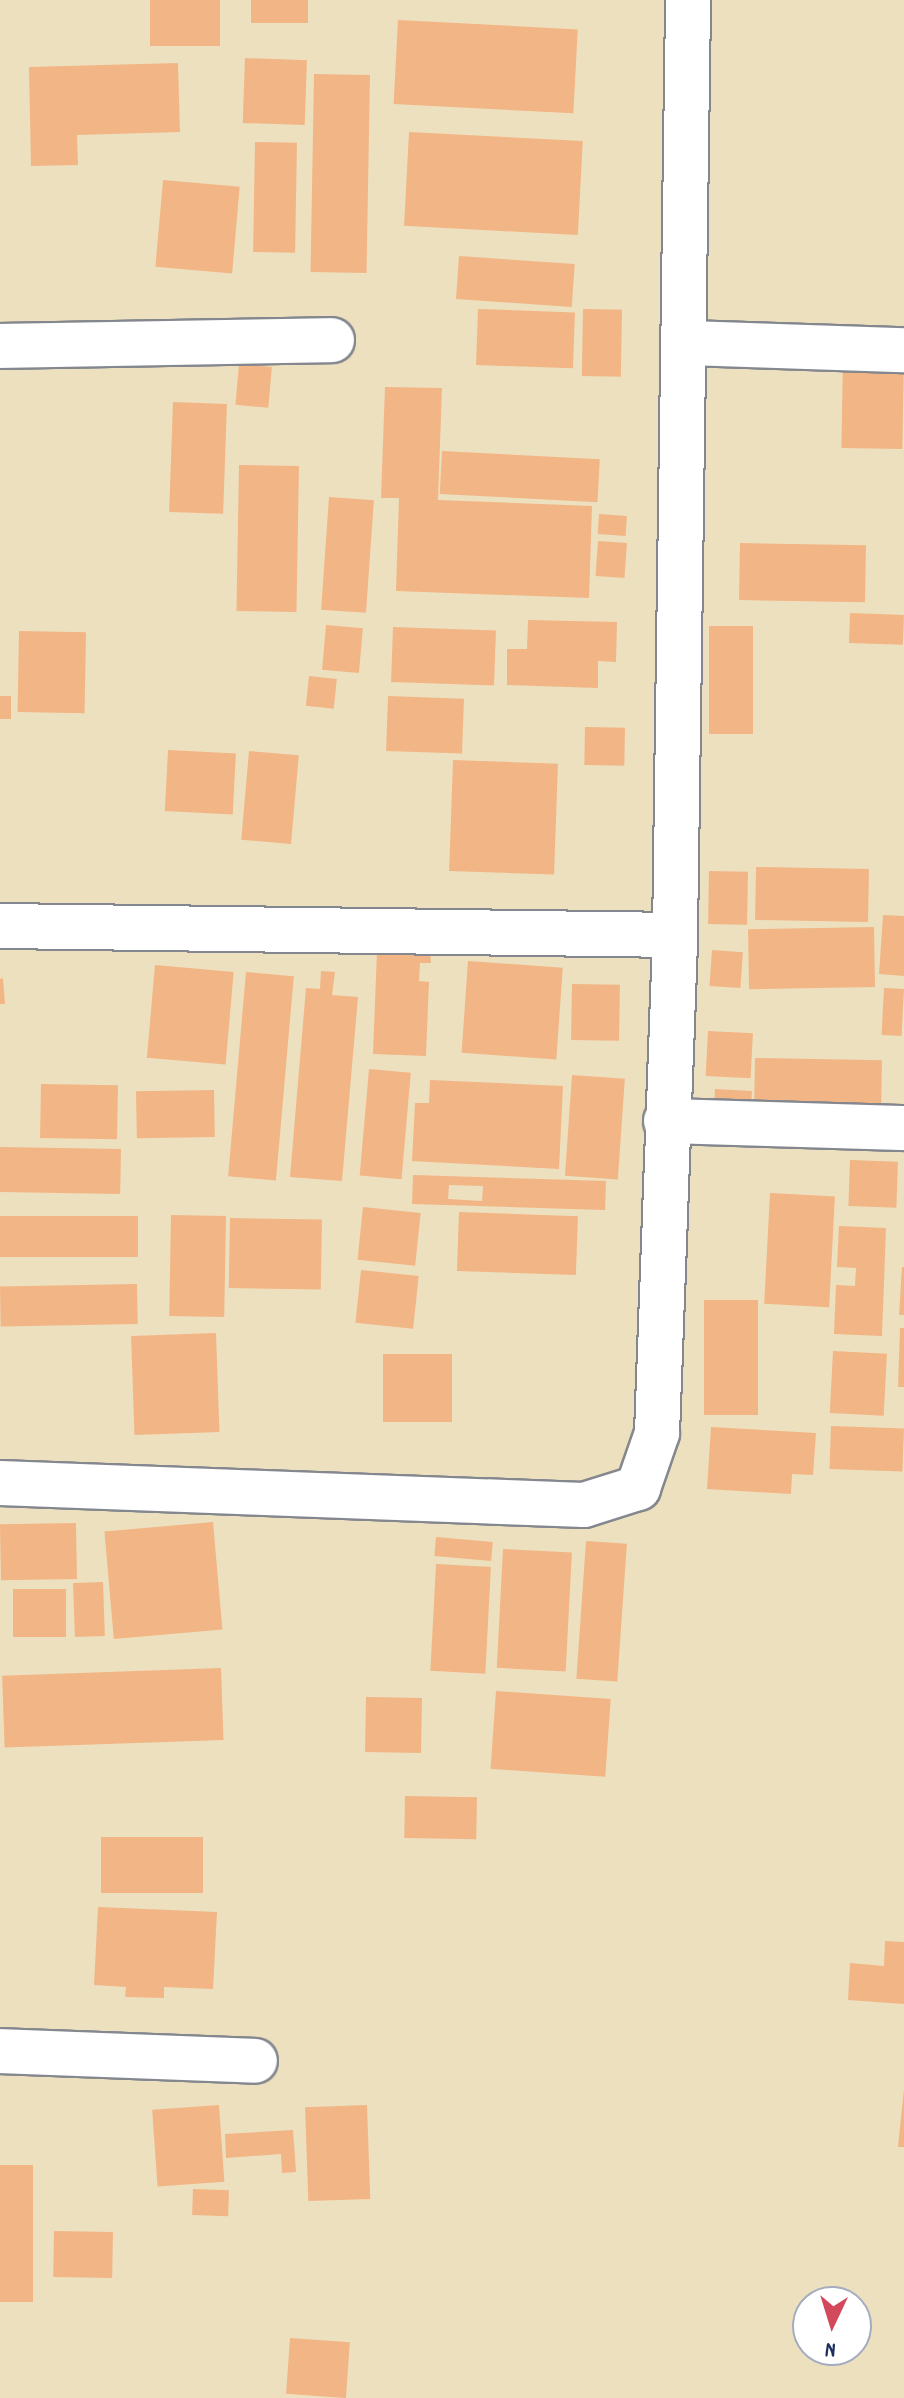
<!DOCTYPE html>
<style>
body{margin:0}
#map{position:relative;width:904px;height:2398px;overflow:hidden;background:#ede0be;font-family:Dekko,sans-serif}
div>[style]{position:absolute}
.building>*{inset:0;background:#f2b586;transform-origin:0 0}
.roads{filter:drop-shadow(2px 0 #84888e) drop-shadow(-2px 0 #84888e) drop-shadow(0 2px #84888e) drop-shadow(0 -2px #84888e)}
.street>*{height:44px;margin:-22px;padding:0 22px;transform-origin:22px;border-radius:22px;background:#fff}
span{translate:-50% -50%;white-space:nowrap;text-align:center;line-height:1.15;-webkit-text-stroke:6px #fff;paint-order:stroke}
.north{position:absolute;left:792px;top:2286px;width:80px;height:80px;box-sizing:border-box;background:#fff;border:2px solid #a4acbf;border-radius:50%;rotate:184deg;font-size:22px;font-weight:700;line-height:32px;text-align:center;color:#1b2f5e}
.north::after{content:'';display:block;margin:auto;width:28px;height:36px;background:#d1495b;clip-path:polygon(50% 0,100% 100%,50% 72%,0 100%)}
</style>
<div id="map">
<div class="building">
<i style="left:150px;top:0;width:70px;height:46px"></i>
<i style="left:251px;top:0;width:57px;height:23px"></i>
<i style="left:398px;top:20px;width:180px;height:84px;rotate:3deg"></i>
<i style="left:245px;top:58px;width:62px;height:65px;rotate:2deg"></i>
<i style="clip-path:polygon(178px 63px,180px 132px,77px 135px,78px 165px,31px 166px,29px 67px)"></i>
<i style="left:314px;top:74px;width:56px;height:198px;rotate:1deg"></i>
<i style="left:409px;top:132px;width:174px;height:94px;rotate:3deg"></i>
<i style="left:255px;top:142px;width:42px;height:110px;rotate:1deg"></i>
<i style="left:163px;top:180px;width:77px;height:87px;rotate:5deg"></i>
<i style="left:459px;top:256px;width:116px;height:43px;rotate:4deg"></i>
<i style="left:478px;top:309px;width:97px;height:56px;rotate:2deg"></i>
<i style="left:583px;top:309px;width:39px;height:67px;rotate:1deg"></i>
<i style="left:843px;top:356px;width:61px;height:92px;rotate:1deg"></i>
<i style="left:239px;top:364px;width:33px;height:41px;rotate:5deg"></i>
<i style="clip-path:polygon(385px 387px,442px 388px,438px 500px,592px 506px,589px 598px,396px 591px,399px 498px,381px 498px)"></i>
<i style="left:173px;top:402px;width:54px;height:110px;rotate:2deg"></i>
<i style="left:442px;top:451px;width:158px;height:43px;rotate:3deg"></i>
<i style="left:239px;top:465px;width:60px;height:146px;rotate:1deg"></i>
<i style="left:329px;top:497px;width:45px;height:113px;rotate:4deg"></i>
<i style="left:599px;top:514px;width:28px;height:20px;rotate:4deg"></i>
<i style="left:598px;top:541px;width:29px;height:35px;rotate:4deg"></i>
<i style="left:740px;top:543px;width:126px;height:57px;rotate:1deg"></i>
<i style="left:850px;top:613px;width:54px;height:30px;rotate:2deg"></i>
<i style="clip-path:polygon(528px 620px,617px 622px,616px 662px,598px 661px,598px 688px,507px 685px,507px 649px,527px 649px)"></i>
<i style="left:326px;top:625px;width:37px;height:45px;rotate:5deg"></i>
<i style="left:709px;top:626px;width:44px;height:108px"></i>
<i style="left:393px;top:627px;width:103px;height:55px;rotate:2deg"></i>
<i style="left:19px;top:631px;width:67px;height:81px;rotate:1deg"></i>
<i style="left:309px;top:676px;width:28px;height:30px;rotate:6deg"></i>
<i style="left:0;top:696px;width:11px;height:23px"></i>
<i style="left:388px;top:696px;width:76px;height:55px;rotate:2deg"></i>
<i style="left:585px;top:727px;width:40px;height:38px;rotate:1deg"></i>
<i style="left:168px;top:750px;width:68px;height:61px;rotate:3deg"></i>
<i style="left:249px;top:751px;width:50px;height:89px;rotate:5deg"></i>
<i style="left:453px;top:760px;width:105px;height:111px;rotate:2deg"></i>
<i style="left:756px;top:867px;width:113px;height:53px;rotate:1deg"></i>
<i style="left:709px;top:871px;width:39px;height:53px;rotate:1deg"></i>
<i style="clip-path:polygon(883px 915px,904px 916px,904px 976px,879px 974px)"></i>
<i style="left:874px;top:927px;width:60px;height:126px;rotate:89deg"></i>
<i style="left:712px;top:950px;width:31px;height:36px;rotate:4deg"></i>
<i style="clip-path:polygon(377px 951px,430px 954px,431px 963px,420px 963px,419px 981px,429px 982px,426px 1056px,373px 1054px)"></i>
<i style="left:468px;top:961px;width:95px;height:92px;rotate:4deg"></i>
<i style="left:155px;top:965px;width:79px;height:93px;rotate:5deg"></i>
<i style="clip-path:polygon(321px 971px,335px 972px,332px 995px,358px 997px,342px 1181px,290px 1177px,306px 988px,320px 989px)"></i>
<i style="left:246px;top:972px;width:48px;height:205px;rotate:5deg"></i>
<i style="clip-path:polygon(3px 978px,5px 1004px,0 1004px,0 979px)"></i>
<i style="left:572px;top:984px;width:48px;height:56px;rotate:1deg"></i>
<i style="left:884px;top:988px;width:20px;height:47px;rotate:3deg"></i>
<i style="left:708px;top:1031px;width:45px;height:45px;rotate:3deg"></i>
<i style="left:755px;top:1058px;width:127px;height:50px;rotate:1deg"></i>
<i style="left:369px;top:1069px;width:42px;height:107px;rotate:5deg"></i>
<i style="left:572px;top:1075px;width:53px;height:101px;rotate:4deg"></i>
<i style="clip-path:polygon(430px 1080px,563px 1086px,559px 1169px,412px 1161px,415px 1103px,429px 1103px)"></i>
<i style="left:41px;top:1084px;width:77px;height:54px;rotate:1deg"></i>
<i style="left:715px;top:1089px;width:37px;height:24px;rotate:3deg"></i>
<i style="left:214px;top:1090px;width:47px;height:78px;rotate:89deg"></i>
<i style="left:0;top:1147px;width:121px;height:45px;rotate:1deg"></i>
<i style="left:850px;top:1160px;width:48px;height:46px;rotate:2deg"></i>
<i style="clip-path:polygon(evenodd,413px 1175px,606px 1181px,605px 1210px,412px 1204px,413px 1175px,449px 1185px,483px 1186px,482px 1201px,448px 1199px,449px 1185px)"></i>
<i style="left:770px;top:1193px;width:65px;height:111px;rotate:3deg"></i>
<i style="left:363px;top:1207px;width:58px;height:53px;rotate:6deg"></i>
<i style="left:459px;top:1212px;width:119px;height:59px;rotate:2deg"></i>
<i style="left:171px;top:1215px;width:55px;height:101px;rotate:1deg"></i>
<i style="left:138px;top:1216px;width:41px;height:138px;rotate:90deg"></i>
<i style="left:230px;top:1218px;width:92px;height:70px;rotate:1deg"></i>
<i style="clip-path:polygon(839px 1226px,886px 1228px,882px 1336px,834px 1334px,836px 1285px,855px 1286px,856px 1268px,837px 1267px)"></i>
<i style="clip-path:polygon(902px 1267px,904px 1267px,904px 1315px,899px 1315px)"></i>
<i style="left:361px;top:1270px;width:58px;height:53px;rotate:6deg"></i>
<i style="left:137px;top:1284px;width:40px;height:137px;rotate:89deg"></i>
<i style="left:704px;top:1300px;width:54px;height:115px"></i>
<i style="clip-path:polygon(900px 1328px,904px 1328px,904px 1387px,898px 1387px)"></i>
<i style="left:216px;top:1333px;width:99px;height:85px;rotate:88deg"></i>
<i style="left:833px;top:1351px;width:54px;height:62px;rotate:3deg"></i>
<i style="left:383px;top:1354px;width:69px;height:68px"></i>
<i style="left:831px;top:1426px;width:73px;height:43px;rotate:2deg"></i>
<i style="clip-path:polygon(711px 1427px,816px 1433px,813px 1475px,792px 1474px,791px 1494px,707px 1489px)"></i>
<i style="left:213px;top:1522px;width:108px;height:109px;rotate:85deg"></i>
<i style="left:76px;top:1523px;width:56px;height:76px;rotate:89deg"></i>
<i style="left:436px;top:1537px;width:57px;height:19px;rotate:5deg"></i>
<i style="left:586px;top:1541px;width:41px;height:138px;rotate:4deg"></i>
<i style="left:503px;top:1549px;width:69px;height:119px;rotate:3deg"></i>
<i style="left:436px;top:1564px;width:55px;height:107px;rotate:3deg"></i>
<i style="left:103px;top:1582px;width:54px;height:30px;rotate:88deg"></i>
<i style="left:66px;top:1589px;width:48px;height:53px;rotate:90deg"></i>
<i style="left:221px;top:1668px;width:72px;height:219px;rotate:88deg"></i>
<i style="left:496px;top:1691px;width:115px;height:78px;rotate:4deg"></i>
<i style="left:366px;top:1697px;width:56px;height:55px;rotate:1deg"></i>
<i style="left:405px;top:1796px;width:72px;height:42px;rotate:1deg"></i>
<i style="left:101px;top:1837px;width:102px;height:56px"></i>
<i style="clip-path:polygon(98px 1907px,217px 1912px,213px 1989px,164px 1987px,164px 1998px,125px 1997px,126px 1987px,94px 1985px)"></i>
<i style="clip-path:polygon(885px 1941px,904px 1942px,904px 2004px,848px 2000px,850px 1963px,884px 1966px)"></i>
<i style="clip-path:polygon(904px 2089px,904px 2147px,898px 2147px)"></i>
<i style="left:219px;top:2105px;width:77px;height:67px;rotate:86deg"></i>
<i style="left:367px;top:2105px;width:94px;height:62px;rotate:88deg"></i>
<i style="clip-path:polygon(293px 2130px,296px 2172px,282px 2173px,281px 2154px,226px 2158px,225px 2134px)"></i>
<i style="left:0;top:2165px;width:33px;height:137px"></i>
<i style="left:193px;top:2189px;width:36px;height:26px;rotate:2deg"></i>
<i style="left:54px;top:2231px;width:59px;height:46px;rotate:1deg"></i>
<i style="left:290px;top:2338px;width:60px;height:56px;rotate:4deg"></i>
</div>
<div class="roads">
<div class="street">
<i style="left:688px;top:343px;width:216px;rotate:1.9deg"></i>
<i style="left:0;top:346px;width:332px;rotate:-1deg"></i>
<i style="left:0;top:926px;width:675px;rotate:0.76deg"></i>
<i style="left:666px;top:1121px;width:238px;rotate:1.7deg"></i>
<i style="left:0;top:1483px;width:584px;rotate:2.16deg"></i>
<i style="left:584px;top:1505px;width:57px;rotate:-17.5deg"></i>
<i style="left:638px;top:1488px;width:58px;rotate:-70.9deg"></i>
<i style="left:657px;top:1433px;width:498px;rotate:-87.9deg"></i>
<i style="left:675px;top:935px;width:935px;rotate:-89.2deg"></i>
<i style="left:0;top:2051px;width:255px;rotate:2.2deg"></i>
</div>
</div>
<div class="north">N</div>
</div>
